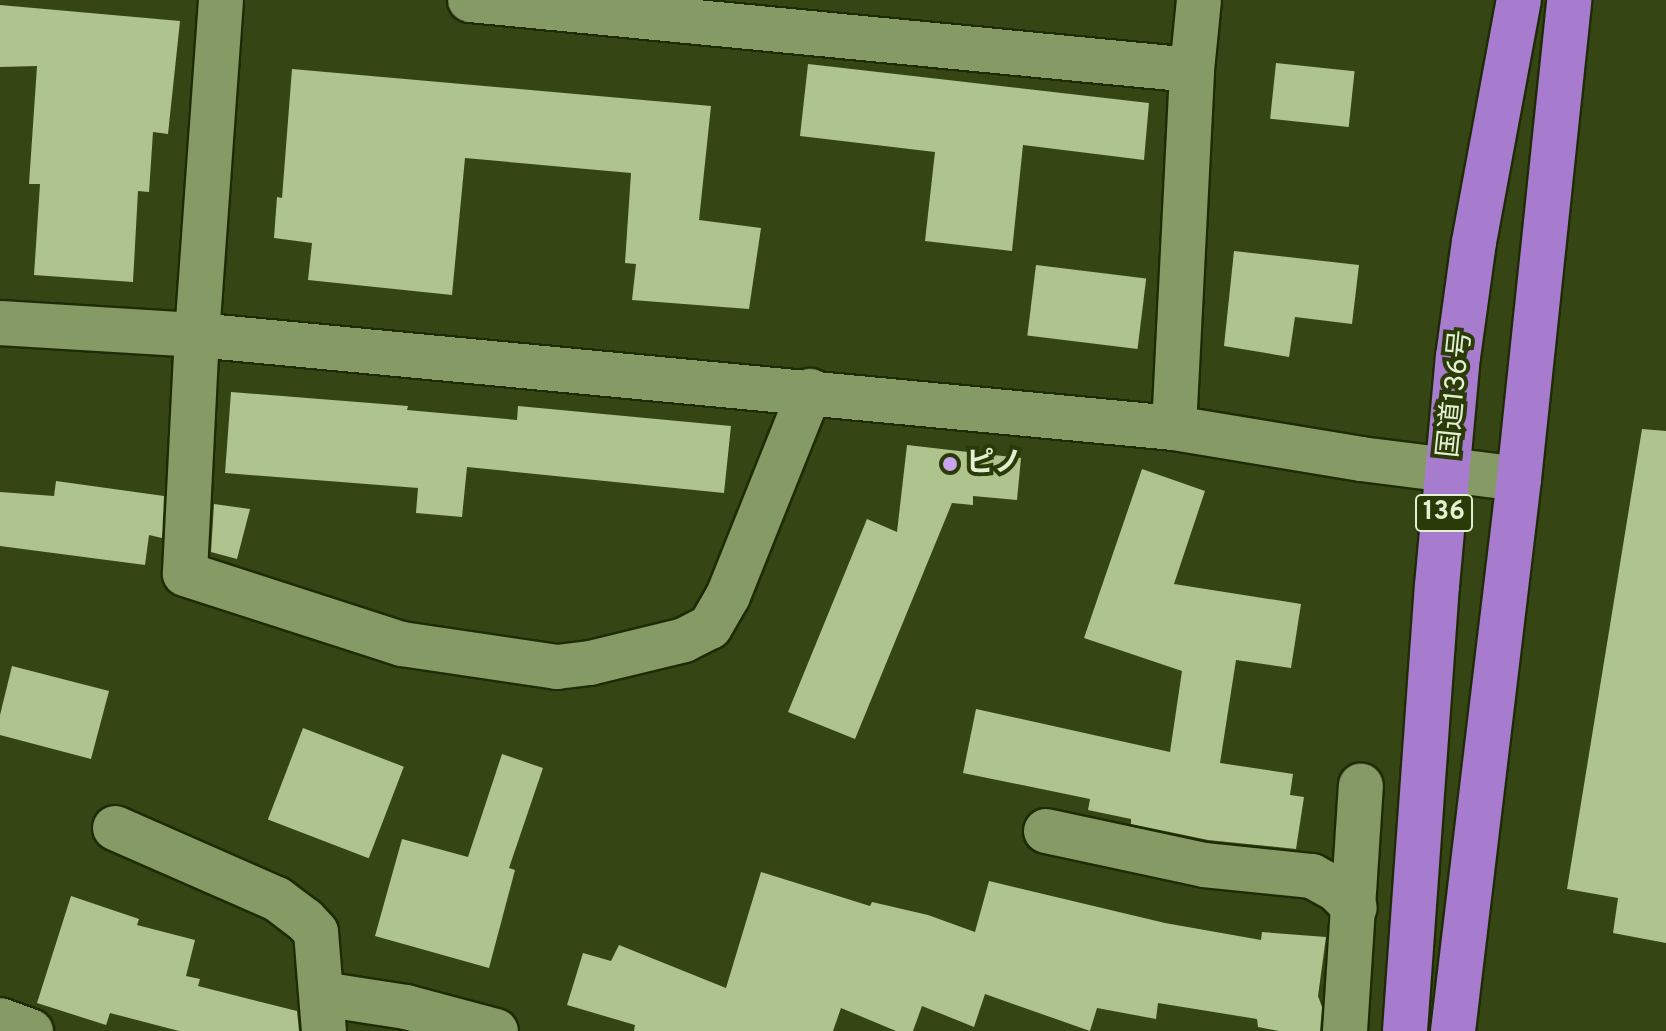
<!DOCTYPE html>
<meta charset="utf-8">
<style>
body{margin:0}
#map{position:relative;width:1666px;height:1031px;overflow:hidden;background:#354614;font-family:Overpass,"Noto Sans JP",sans-serif}
div>[style]{position:absolute}
.building>*{inset:0;background:#aec38e;transform-origin:0 0}
.roads{filter:drop-shadow(2px 0 #1f2b05) drop-shadow(-2px 0 #1f2b05) drop-shadow(0 2px #1f2b05) drop-shadow(0 -2px #1f2b05)}
.minor>*{height:44px;margin:-22px;padding:0 22px;transform-origin:22px;border-radius:22px;background:#869a66}
.trunk>*{height:44px;margin:-22px;padding:0 22px;transform-origin:22px;border-radius:22px;background:#a77cce}
.dots>*{width:22px;height:22px;translate:-50% -50%;box-sizing:border-box;border:4px solid #2b3b07;border-radius:50%}
span{translate:-50% -50%;white-space:nowrap;text-align:center;line-height:1.15;-webkit-text-stroke:8px #2b3b07;paint-order:stroke}
.shield-label span{padding:2px 6px;background:#2b3b07;border:2px solid;border-radius:6px;-webkit-text-stroke-width:0}
.shield-label{font-size:26px;color:#e3efd3;font-weight:700}
.street-label{font-size:28px;color:#e3efd3}
.poi-label{font-size:28px;color:#e3efd3;font-weight:700}
.left{translate:0 -50%;text-align:left}
</style>
<div id="map">
<div class="building">
<i style="clip-path:polygon(0 5px,180px 21px,168px 134px,153px 132px,149px 192px,138px 191px,133px 282px,34px 275px,40px 184px,29px 184px,37px 66px,0 67px)"></i>
<i style="left:1276px;top:63px;width:79px;height:56px;rotate:6deg"></i>
<i style="clip-path:polygon(808px 64px,1149px 103px,1144px 160px,1023px 145px,1012px 251px,925px 241px,935px 152px,800px 136px)"></i>
<i style="clip-path:polygon(292px 69px,711px 106px,699px 220px,761px 228px,749px 309px,632px 300px,636px 264px,625px 263px,631px 173px,465px 158px,452px 295px,308px 280px,312px 243px,274px 238px,277px 197px,282px 198px)"></i>
<i style="clip-path:polygon(1234px 251px,1359px 265px,1352px 324px,1295px 317px,1289px 357px,1224px 346px)"></i>
<i style="left:1036px;top:265px;width:111px;height:71px;rotate:7deg"></i>
<i style="clip-path:polygon(231px 392px,408px 406px,407px 410px,517px 420px,518px 406px,731px 426px,724px 493px,467px 467px,462px 517px,416px 513px,418px 488px,225px 473px)"></i>
<i style="clip-path:polygon(1642px 429px,1666px 431px,1666px 943px,1613px 933px,1618px 898px,1567px 889px)"></i>
<i style="clip-path:polygon(907px 445px,1021px 458px,1017px 500px,973px 496px,973px 505px,952px 503px,855px 739px,788px 712px,867px 519px,897px 532px)"></i>
<i style="clip-path:polygon(1142px 469px,1205px 491px,1174px 584px,1301px 604px,1291px 668px,1236px 660px,1220px 763px,1293px 774px,1290px 795px,1304px 797px,1296px 849px,1208px 840px,1131px 824px,1131px 819px,1088px 810px,1090px 799px,963px 773px,976px 709px,1170px 752px,1182px 671px,1084px 638px)"></i>
<i style="clip-path:polygon(56px 481px,164px 496px,162px 538px,149px 535px,145px 565px,0 546px,0 492px,54px 496px)"></i>
<i style="clip-path:polygon(214px 504px,250px 509px,237px 559px,211px 552px)"></i>
<i style="clip-path:polygon(12px 666px,109px 691px,91px 759px,0 735px,0 715px)"></i>
<i style="left:303px;top:728px;width:108px;height:98px;rotate:21deg"></i>
<i style="clip-path:polygon(502px 754px,543px 768px,509px 868px,515px 870px,489px 968px,375px 936px,402px 839px,468px 857px)"></i>
<i style="clip-path:polygon(761px 872px,870px 906px,872px 902px,928px 915px,975px 932px,989px 881px,1165px 923px,1261px 940px,1262px 932px,1326px 937px,1318px 996px,1322px 1007px,1320px 1031px,1279px 1031px,1258px 1027px,1257px 1019px,1158px 1003px,1156px 1019px,1097px 1008px,1090px 1031px,985px 994px,974px 1027px,922px 1006px,913px 1031px,896px 1031px,841px 1008px,833px 1031px,634px 1031px,635px 1025px,567px 1005px,583px 953px,611px 961px,619px 945px,726px 988px)"></i>
<i style="clip-path:polygon(71px 896px,139px 919px,137px 925px,195px 940px,186px 976px,200px 979px,198px 986px,297px 1011px,299px 1031px,179px 1031px,110px 1013px,106px 1025px,37px 1003px)"></i>
</div>
<div class="roads">
<div class="minor">
<i style="left:221px;top:0;width:336px;rotate:94.1deg"></i>
<i style="left:197px;top:335px;width:239px;rotate:92.9deg"></i>
<i style="left:185px;top:574px;width:228px;rotate:17.9deg"></i>
<i style="left:402px;top:644px;width:157px;rotate:8.4deg"></i>
<i style="left:557px;top:667px;width:33px;rotate:-7deg"></i>
<i style="left:590px;top:663px;width:97px;rotate:-13.7deg"></i>
<i style="left:684px;top:640px;width:29px;rotate:-27deg"></i>
<i style="left:710px;top:627px;width:36px;rotate:-60deg"></i>
<i style="left:728px;top:596px;width:221px;rotate:-68.2deg"></i>
<i style="left:470px;top:0;width:725px;rotate:5.54deg"></i>
<i style="left:0;top:323px;width:197px;rotate:3.5deg"></i>
<i style="left:197px;top:335px;width:981px;rotate:5.44deg"></i>
<i style="left:1174px;top:428px;width:190px;rotate:9.4deg"></i>
<i style="left:1361px;top:459px;width:159px;rotate:7.2deg"></i>
<i style="left:1174px;top:428px;width:358px;rotate:-87.1deg"></i>
<i style="left:1192px;top:70px;width:70px;rotate:-84.3deg"></i>
<i style="left:115px;top:828px;width:177px;rotate:23.7deg"></i>
<i style="left:277px;top:899px;width:35px;rotate:37deg"></i>
<i style="left:305px;top:920px;width:16px;rotate:47deg"></i>
<i style="left:316px;top:932px;width:99px;rotate:85.4deg"></i>
<i style="left:1046px;top:831px;width:162px;rotate:12.1deg"></i>
<i style="left:1204px;top:865px;width:109px;rotate:5.8deg"></i>
<i style="left:1312px;top:876px;width:29px;rotate:29deg"></i>
<i style="left:1337px;top:890px;width:25px;rotate:45deg"></i>
<i style="left:322px;top:994px;width:85px;rotate:8.8deg"></i>
<i style="left:406px;top:1007px;width:93px;rotate:14.9deg"></i>
<i style="left:0;top:1020px;width:33px;rotate:20deg"></i>
<i style="left:1345px;top:1031px;width:246px;rotate:-86.3deg"></i>
</div>
<div class="trunk">
<i style="left:1405px;top:1031px;width:446px;rotate:-85.9deg"></i>
<i style="left:1437px;top:586px;width:230px;rotate:-84.8deg"></i>
<i style="left:1458px;top:357px;width:116px;rotate:-82.1deg"></i>
<i style="left:1474px;top:242px;width:246px;rotate:-79.5deg"></i>
<i style="left:1453px;top:1031px;width:556px;rotate:-83.18deg"></i>
<i style="left:1519px;top:479px;width:482px;rotate:-84deg"></i>
</div>
</div>
<div class="dots">
<i style="left:950px;top:464px;background:#c8a5ee"></i>
</div>
<div class="shield-label">
<span style="left:1444px;top:513px">136</span>
</div>
<div class="street-label">
<span style="left:1456px;top:394px;rotate:-84deg">国道136号</span>
</div>
<div class="poi-label">
<span class="left" style="left:966px;top:464px">ピノ</span>
</div>
</div>
